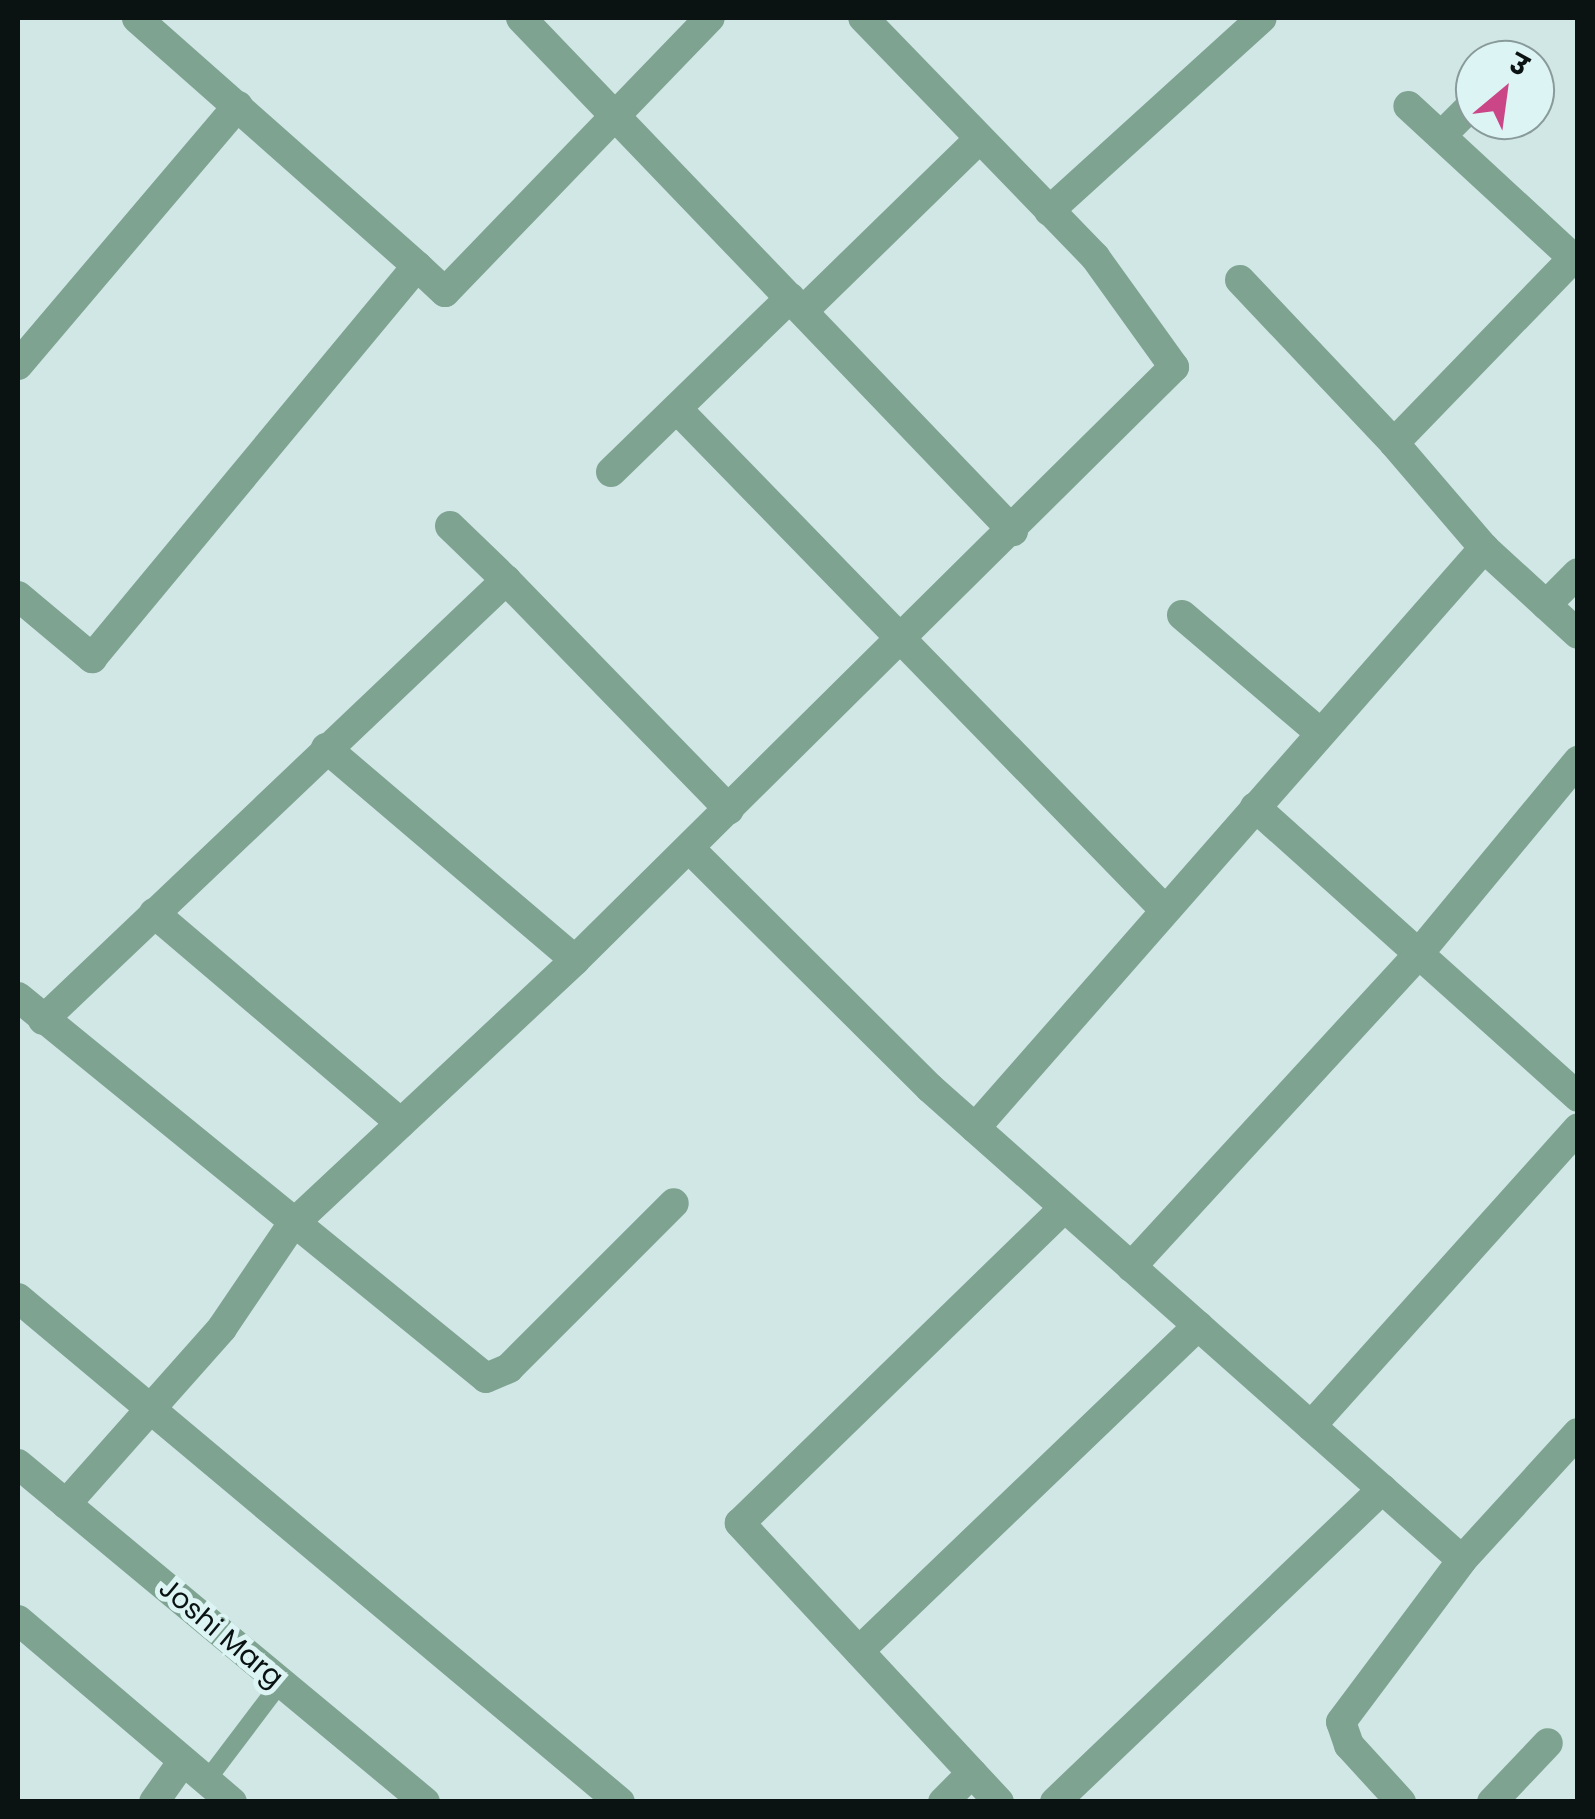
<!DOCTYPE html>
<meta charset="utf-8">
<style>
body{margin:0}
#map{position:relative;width:1595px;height:1819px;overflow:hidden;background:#d0e7e6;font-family:Poppins,"Noto Sans Devanagari",sans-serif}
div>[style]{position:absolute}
.service>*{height:18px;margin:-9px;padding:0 9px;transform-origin:9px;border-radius:9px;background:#7fa391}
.minor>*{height:30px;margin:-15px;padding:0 15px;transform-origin:15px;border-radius:15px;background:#7fa391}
.tertiary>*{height:30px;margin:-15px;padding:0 15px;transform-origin:15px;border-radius:15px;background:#7fa391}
span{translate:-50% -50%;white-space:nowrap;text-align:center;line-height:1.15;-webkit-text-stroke:10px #ddf4f4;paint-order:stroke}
.street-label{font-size:28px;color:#0a1212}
.frame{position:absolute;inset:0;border:20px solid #0a1212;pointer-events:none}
.north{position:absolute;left:1455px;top:40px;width:100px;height:100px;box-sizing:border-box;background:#ddf4f4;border:2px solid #899a9a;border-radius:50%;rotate:29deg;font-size:28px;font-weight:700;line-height:40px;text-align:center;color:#0a1212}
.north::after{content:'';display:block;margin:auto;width:35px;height:45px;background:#cb4687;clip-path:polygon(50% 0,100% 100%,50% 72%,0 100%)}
</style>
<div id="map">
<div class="service">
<i style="left:207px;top:1780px;width:123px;rotate:-52.9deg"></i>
</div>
<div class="minor">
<i style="left:521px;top:18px;width:711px;rotate:46.2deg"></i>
<i style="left:1442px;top:135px;width:47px;rotate:-45deg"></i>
<i style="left:1049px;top:211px;width:287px;rotate:-42.2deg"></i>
<i style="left:417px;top:266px;width:38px;rotate:43deg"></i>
<i style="left:445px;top:292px;width:381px;rotate:-46deg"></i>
<i style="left:1240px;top:280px;width:224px;rotate:46.6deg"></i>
<i style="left:803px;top:311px;width:245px;rotate:-44.3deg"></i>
<i style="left:18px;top:365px;width:340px;rotate:-49.7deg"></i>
<i style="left:678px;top:410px;width:694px;rotate:45.76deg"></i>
<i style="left:611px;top:472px;width:250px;rotate:-44.2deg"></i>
<i style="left:450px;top:526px;width:78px;rotate:44deg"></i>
<i style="left:1484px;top:548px;width:127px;rotate:42.5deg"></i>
<i style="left:18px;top:596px;width:97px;rotate:40deg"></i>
<i style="left:92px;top:658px;width:509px;rotate:-50.34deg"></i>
<i style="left:417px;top:266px;width:374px;rotate:-138.5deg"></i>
<i style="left:1546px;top:605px;width:45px;rotate:-45deg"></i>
<i style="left:1182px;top:615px;width:182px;rotate:40.5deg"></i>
<i style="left:326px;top:748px;width:327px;rotate:40.4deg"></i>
<i style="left:1255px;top:807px;width:434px;rotate:41.9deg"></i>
<i style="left:689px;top:848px;width:340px;rotate:44.9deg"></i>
<i style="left:930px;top:1088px;width:711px;rotate:41.58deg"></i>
<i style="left:1462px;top:1560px;width:172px;rotate:-47.6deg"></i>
<i style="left:154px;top:913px;width:324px;rotate:40.4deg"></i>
<i style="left:18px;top:997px;width:603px;rotate:39.15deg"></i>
<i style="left:486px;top:1378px;width:25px;rotate:-23deg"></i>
<i style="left:509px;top:1368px;width:233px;rotate:-45deg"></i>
<i style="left:43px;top:1020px;width:639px;rotate:-43.54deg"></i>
<i style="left:506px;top:580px;width:320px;rotate:45.8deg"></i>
<i style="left:975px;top:1128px;width:772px;rotate:-48.73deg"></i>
<i style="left:1484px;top:548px;width:138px;rotate:-130.6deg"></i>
<i style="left:1394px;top:443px;width:257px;rotate:-45.9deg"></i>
<i style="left:1573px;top:258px;width:224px;rotate:-137.3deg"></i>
<i style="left:1131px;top:1267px;width:420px;rotate:-47.4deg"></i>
<i style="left:1415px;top:958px;width:256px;rotate:-50.4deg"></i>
<i style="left:18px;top:1298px;width:785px;rotate:39.94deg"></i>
<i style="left:1311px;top:1426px;width:400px;rotate:-48.1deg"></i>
<i style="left:66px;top:1504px;width:235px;rotate:-48.4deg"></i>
<i style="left:222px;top:1328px;width:123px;rotate:-55.9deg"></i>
<i style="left:291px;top:1226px;width:389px;rotate:-43.1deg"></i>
<i style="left:575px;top:960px;width:843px;rotate:-44.71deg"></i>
<i style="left:1174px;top:367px;width:135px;rotate:-125.7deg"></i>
<i style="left:1095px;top:257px;width:333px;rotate:-134.1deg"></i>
<i style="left:18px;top:1620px;width:281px;rotate:40.4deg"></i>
<i style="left:859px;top:1651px;width:470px;rotate:-43.8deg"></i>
<i style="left:154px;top:1802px;width:50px;rotate:-54.7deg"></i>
<i style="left:943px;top:1802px;width:41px;rotate:-45deg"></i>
<i style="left:999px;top:1802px;width:381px;rotate:-132.9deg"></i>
<i style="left:740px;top:1523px;width:452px;rotate:-44.2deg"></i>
<i style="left:1055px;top:1802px;width:453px;rotate:-43.7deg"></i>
<i style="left:1401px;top:1802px;width:77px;rotate:-132.4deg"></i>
<i style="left:1349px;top:1745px;width:24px;rotate:-109deg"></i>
<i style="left:1341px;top:1722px;width:202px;rotate:-53.2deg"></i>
<i style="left:1492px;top:1802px;width:81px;rotate:-46.5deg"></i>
</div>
<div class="tertiary">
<i style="left:18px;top:1464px;width:529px;rotate:39.71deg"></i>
</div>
<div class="street-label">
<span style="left:221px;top:1633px;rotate:40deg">Joshi Marg</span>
</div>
<div class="frame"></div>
<div class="north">उ</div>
</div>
